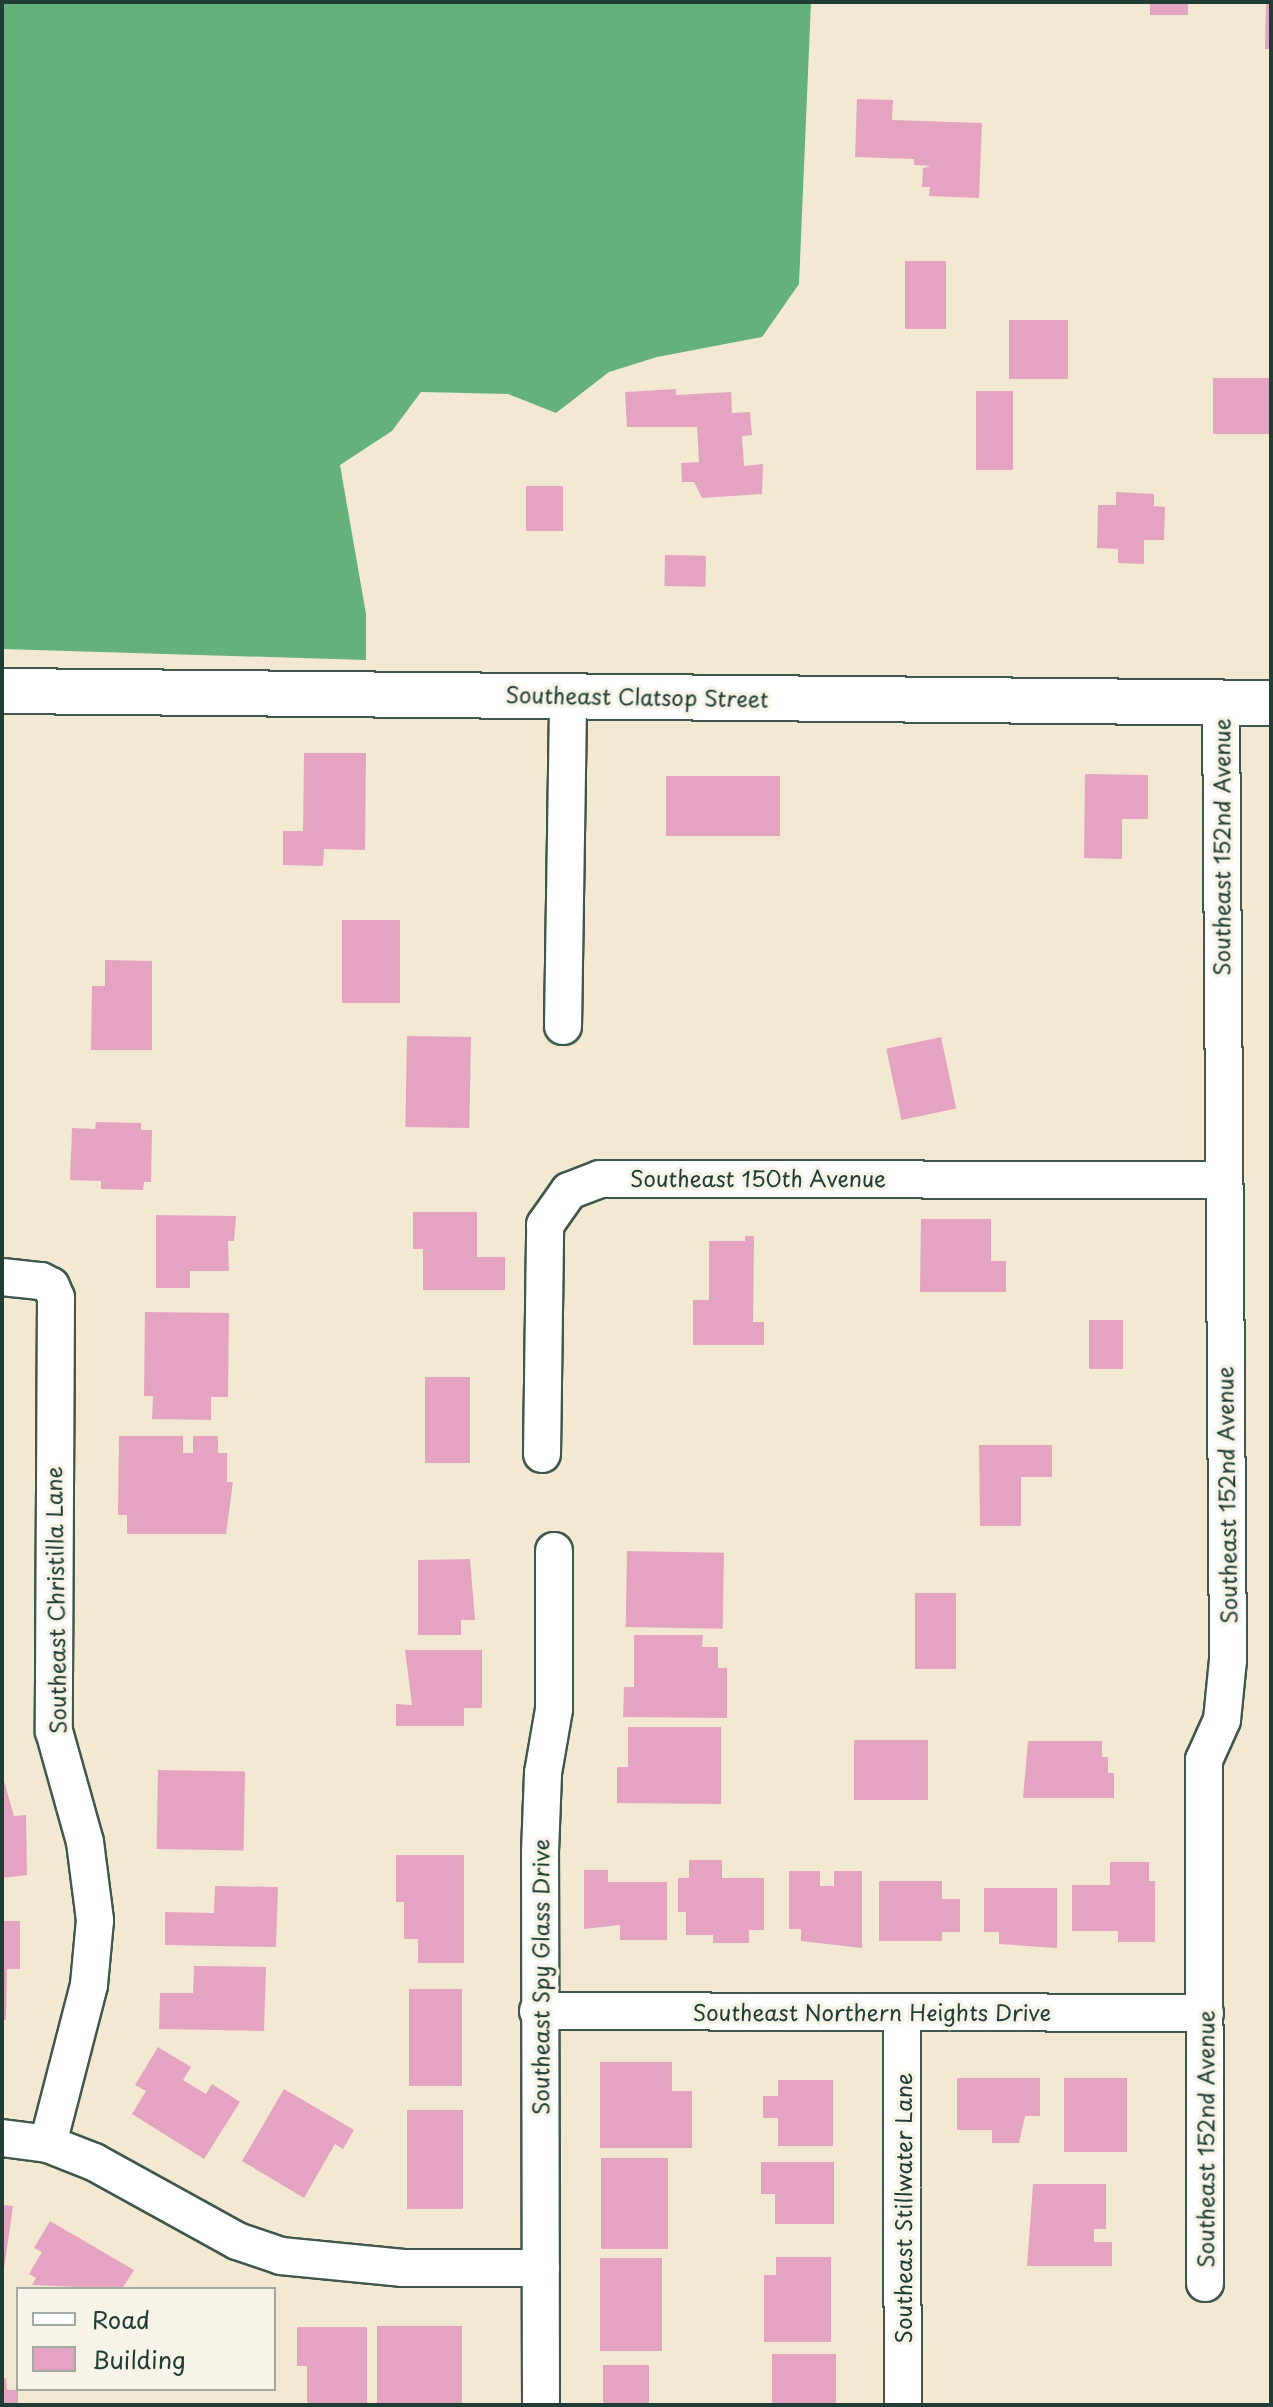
<!DOCTYPE html>
<style>
body{margin:0}
#map{position:relative;width:1273px;height:2407px;overflow:hidden;background:#f3e8d2;font-family:"Playpen Sans",sans-serif}
div>[style]{position:absolute}
.forest>*{inset:0;background:#64b17a}
.building>*{inset:0;background:#e4a4c1;transform-origin:0 0}
.roads{filter:drop-shadow(2px 0 #3f574c) drop-shadow(-2px 0 #3f574c) drop-shadow(0 2px #3f574c) drop-shadow(0 -2px #3f574c)}
.minor>*{height:36px;margin:-18px;padding:0 18px;transform-origin:18px;border-radius:18px;background:#fff}
.tertiary>*{height:44px;margin:-22px;padding:0 22px;transform-origin:22px;border-radius:22px;background:#fff}
span{translate:-50% -50%;white-space:nowrap;text-align:center;line-height:1.15;-webkit-text-stroke:7px #f7f3e8;paint-order:stroke}
.street-label{font-size:22px;color:#1f3d34}
.frame{position:absolute;inset:0;border:4px solid #1f3d34;pointer-events:none}
.legend{position:absolute;left:16px;top:2287px;width:260px;height:104px;box-sizing:border-box;background:#f7f3e8;border:2px solid #a1aaa0;margin:0;padding:10px 14px;list-style:none;font-size:24px;color:#1f3d34}
.legend li{display:flex;align-items:center;gap:16px;height:40px}
.legend b{width:40px;border:2px solid #a1aaa0}
</style>
<div id="map">
<div class="forest">
<i style="clip-path:polygon(2px 2px,811px 2px,799px 284px,762px 337px,657px 357px,609px 372px,556px 413px,508px 394px,421px 392px,392px 431px,340px 465px,366px 614px,366px 660px,2px 649px)"></i>
</div>
<div class="building">
<i style="left:1150px;top:2px;width:38px;height:13px"></i>
<i style="clip-path:polygon(1266px 2px,1271px 2px,1271px 49px,1265px 49px)"></i>
<i style="clip-path:polygon(857px 99px,893px 100px,892px 120px,982px 123px,979px 198px,929px 196px,930px 187px,922px 187px,923px 168px,931px 166px,914px 165px,914px 159px,855px 157px)"></i>
<i style="left:905px;top:261px;width:41px;height:68px"></i>
<i style="left:1009px;top:320px;width:59px;height:59px"></i>
<i style="left:1213px;top:378px;width:58px;height:56px"></i>
<i style="clip-path:polygon(676px 389px,676px 395px,731px 392px,732px 413px,750px 412px,752px 435px,742px 436px,744px 466px,763px 464px,762px 494px,702px 498px,694px 482px,682px 482px,681px 463px,699px 462px,697px 427px,627px 427px,625px 392px)"></i>
<i style="left:976px;top:391px;width:37px;height:79px"></i>
<i style="left:526px;top:486px;width:37px;height:45px"></i>
<i style="clip-path:polygon(1116px 492px,1154px 494px,1154px 506px,1165px 507px,1164px 540px,1144px 540px,1144px 564px,1118px 563px,1118px 549px,1097px 548px,1098px 505px,1116px 505px)"></i>
<i style="left:665px;top:555px;width:41px;height:31px;rotate:1deg"></i>
<i style="clip-path:polygon(304px 753px,366px 753px,365px 850px,324px 849px,323px 866px,283px 865px,283px 831px,303px 831px)"></i>
<i style="clip-path:polygon(1085px 774px,1148px 775px,1148px 819px,1122px 819px,1122px 859px,1084px 858px)"></i>
<i style="left:666px;top:776px;width:114px;height:60px"></i>
<i style="left:342px;top:920px;width:58px;height:83px"></i>
<i style="clip-path:polygon(105px 960px,152px 961px,152px 1050px,91px 1050px,92px 986px,105px 986px)"></i>
<i style="left:407px;top:1036px;width:64px;height:91px;rotate:1deg"></i>
<i style="left:941px;top:1037px;width:73px;height:56px;rotate:78deg"></i>
<i style="clip-path:polygon(96px 1122px,141px 1123px,141px 1130px,152px 1130px,151px 1182px,144px 1182px,143px 1190px,101px 1189px,101px 1181px,70px 1180px,72px 1128px,95px 1129px)"></i>
<i style="clip-path:polygon(413px 1212px,477px 1212px,477px 1257px,505px 1257px,505px 1290px,423px 1290px,423px 1249px,413px 1249px)"></i>
<i style="clip-path:polygon(156px 1215px,236px 1216px,234px 1241px,228px 1241px,229px 1271px,190px 1271px,190px 1288px,156px 1288px)"></i>
<i style="clip-path:polygon(921px 1219px,991px 1219px,991px 1261px,1006px 1261px,1006px 1292px,920px 1292px)"></i>
<i style="clip-path:polygon(745px 1236px,754px 1236px,753px 1322px,764px 1322px,764px 1345px,693px 1345px,693px 1300px,709px 1300px,709px 1241px,745px 1241px)"></i>
<i style="clip-path:polygon(145px 1312px,229px 1313px,228px 1397px,211px 1397px,211px 1420px,152px 1419px,153px 1396px,144px 1396px)"></i>
<i style="left:1089px;top:1320px;width:34px;height:49px"></i>
<i style="left:425px;top:1377px;width:45px;height:86px"></i>
<i style="clip-path:polygon(119px 1436px,183px 1436px,183px 1453px,193px 1453px,193px 1436px,218px 1436px,218px 1453px,227px 1453px,227px 1482px,233px 1482px,226px 1534px,127px 1534px,127px 1515px,118px 1515px)"></i>
<i style="clip-path:polygon(979px 1445px,1052px 1445px,1052px 1477px,1021px 1477px,1021px 1526px,980px 1526px)"></i>
<i style="left:627px;top:1551px;width:97px;height:76px;rotate:1deg"></i>
<i style="clip-path:polygon(470px 1559px,475px 1620px,461px 1620px,461px 1635px,418px 1635px,418px 1560px)"></i>
<i style="left:915px;top:1593px;width:41px;height:76px"></i>
<i style="clip-path:polygon(634px 1635px,703px 1635px,702px 1647px,718px 1647px,718px 1668px,727px 1668px,727px 1718px,623px 1717px,624px 1687px,634px 1687px)"></i>
<i style="clip-path:polygon(405px 1650px,482px 1650px,482px 1708px,464px 1708px,464px 1726px,396px 1726px,396px 1704px,412px 1705px)"></i>
<i style="clip-path:polygon(628px 1727px,721px 1727px,721px 1804px,617px 1803px,617px 1767px,628px 1767px)"></i>
<i style="left:854px;top:1740px;width:74px;height:60px"></i>
<i style="clip-path:polygon(1028px 1741px,1102px 1741px,1102px 1757px,1108px 1757px,1108px 1773px,1114px 1773px,1114px 1798px,1023px 1798px)"></i>
<i style="left:158px;top:1770px;width:87px;height:79px;rotate:1deg"></i>
<i style="clip-path:polygon(2px 1774px,14px 1816px,26px 1815px,27px 1875px,2px 1878px)"></i>
<i style="clip-path:polygon(396px 1855px,464px 1855px,464px 1963px,418px 1963px,418px 1939px,404px 1939px,404px 1902px,396px 1902px)"></i>
<i style="clip-path:polygon(689px 1860px,722px 1860px,722px 1878px,764px 1878px,764px 1930px,749px 1930px,749px 1943px,713px 1943px,713px 1935px,686px 1935px,686px 1912px,678px 1912px,678px 1878px,689px 1878px)"></i>
<i style="clip-path:polygon(1110px 1862px,1149px 1862px,1149px 1881px,1155px 1881px,1155px 1942px,1118px 1942px,1118px 1931px,1072px 1931px,1072px 1885px,1110px 1885px)"></i>
<i style="clip-path:polygon(584px 1870px,608px 1870px,608px 1882px,667px 1882px,667px 1940px,620px 1940px,620px 1925px,584px 1929px)"></i>
<i style="clip-path:polygon(789px 1871px,820px 1871px,820px 1886px,834px 1886px,834px 1871px,862px 1871px,862px 1948px,801px 1941px,801px 1929px,789px 1929px)"></i>
<i style="clip-path:polygon(879px 1881px,942px 1881px,942px 1899px,960px 1899px,960px 1932px,942px 1932px,942px 1941px,879px 1941px)"></i>
<i style="clip-path:polygon(215px 1886px,278px 1887px,276px 1947px,165px 1945px,165px 1912px,214px 1913px)"></i>
<i style="clip-path:polygon(984px 1888px,1057px 1888px,1057px 1948px,999px 1944px,999px 1932px,984px 1932px)"></i>
<i style="clip-path:polygon(2px 1921px,20px 1921px,20px 1969px,7px 1969px,6px 2020px,2px 2020px)"></i>
<i style="clip-path:polygon(194px 1966px,266px 1967px,264px 2031px,159px 2029px,160px 1993px,193px 1993px)"></i>
<i style="left:409px;top:1989px;width:53px;height:97px"></i>
<i style="clip-path:polygon(158px 2047px,191px 2067px,183px 2080px,206px 2094px,212px 2084px,240px 2102px,204px 2159px,132px 2114px,146px 2091px,135px 2085px)"></i>
<i style="clip-path:polygon(600px 2062px,672px 2062px,672px 2091px,692px 2091px,692px 2148px,600px 2148px)"></i>
<i style="clip-path:polygon(957px 2078px,1040px 2078px,1040px 2116px,1025px 2116px,1019px 2143px,992px 2143px,992px 2130px,957px 2130px)"></i>
<i style="left:1064px;top:2078px;width:63px;height:74px"></i>
<i style="clip-path:polygon(778px 2080px,833px 2080px,833px 2146px,778px 2146px,778px 2118px,763px 2118px,763px 2096px,778px 2096px)"></i>
<i style="clip-path:polygon(284px 2089px,354px 2130px,343px 2149px,335px 2144px,304px 2198px,242px 2161px)"></i>
<i style="left:407px;top:2110px;width:56px;height:99px"></i>
<i style="left:601px;top:2158px;width:67px;height:91px"></i>
<i style="clip-path:polygon(761px 2162px,834px 2162px,834px 2224px,775px 2224px,775px 2194px,761px 2194px)"></i>
<i style="clip-path:polygon(1033px 2184px,1106px 2184px,1106px 2229px,1094px 2229px,1094px 2242px,1112px 2242px,1112px 2266px,1027px 2266px)"></i>
<i style="clip-path:polygon(2px 2205px,13px 2206px,4px 2269px,2px 2269px)"></i>
<i style="clip-path:polygon(50px 2221px,134px 2270px,122px 2289px,32px 2285px,36px 2278px,29px 2274px,42px 2252px,34px 2248px)"></i>
<i style="clip-path:polygon(776px 2257px,831px 2257px,831px 2342px,764px 2342px,764px 2275px,776px 2275px)"></i>
<i style="left:600px;top:2258px;width:62px;height:93px"></i>
<i style="left:377px;top:2326px;width:85px;height:79px"></i>
<i style="clip-path:polygon(297px 2327px,367px 2327px,367px 2405px,307px 2405px,307px 2366px,297px 2366px)"></i>
<i style="left:772px;top:2354px;width:64px;height:51px"></i>
<i style="left:603px;top:2365px;width:46px;height:40px"></i>
<i style="clip-path:polygon(2px 2378px,6px 2378px,7px 2390px,18px 2390px,18px 2405px,2px 2405px)"></i>
</div>
<div class="roads">
<div class="minor">
<i style="left:563px;top:1026px;width:332px;rotate:-89.1deg"></i>
<i style="left:2px;top:1277px;width:39px;rotate:6deg"></i>
<i style="left:41px;top:1281px;width:11px;rotate:27deg"></i>
<i style="left:51px;top:1286px;width:13px;rotate:67deg"></i>
<i style="left:56px;top:1298px;width:433px;rotate:90.3deg"></i>
<i style="left:54px;top:1731px;width:115px;rotate:74.4deg"></i>
<i style="left:85px;top:1842px;width:79px;rotate:82.7deg"></i>
<i style="left:95px;top:1920px;width:65px;rotate:95.3deg"></i>
<i style="left:89px;top:1985px;width:164px;rotate:104.5deg"></i>
<i style="left:542px;top:1454px;width:229px;rotate:-89.2deg"></i>
<i style="left:545px;top:1225px;width:42px;rotate:-54.8deg"></i>
<i style="left:569px;top:1191px;width:33px;rotate:-21deg"></i>
<i style="left:600px;top:1179px;width:622px;rotate:0.09deg"></i>
<i style="left:538px;top:2011px;width:667px;rotate:0.17deg"></i>
<i style="left:902px;top:2012px;width:393px;rotate:89.9deg"></i>
<i style="left:2px;top:2138px;width:46px;rotate:7.4deg"></i>
<i style="left:48px;top:2144px;width:49px;rotate:21.4deg"></i>
<i style="left:94px;top:2162px;width:163px;rotate:28.9deg"></i>
<i style="left:237px;top:2241px;width:46px;rotate:18.8deg"></i>
<i style="left:281px;top:2256px;width:123px;rotate:5.6deg"></i>
<i style="left:403px;top:2268px;width:138px"></i>
<i style="left:1205px;top:2283px;width:523px;rotate:-90.11deg"></i>
<i style="left:1204px;top:1760px;width:44px;rotate:-65.8deg"></i>
<i style="left:1222px;top:1720px;width:60px;rotate:-84.3deg"></i>
<i style="left:1228px;top:1660px;width:958px;rotate:-90.42deg"></i>
<i style="left:541px;top:2405px;width:553px;rotate:-90.1deg"></i>
<i style="left:540px;top:1852px;width:79px;rotate:-87.8deg"></i>
<i style="left:543px;top:1773px;width:65px;rotate:-80.2deg"></i>
<i style="left:554px;top:1709px;width:158px;rotate:-90deg"></i>
</div>
<div class="tertiary">
<i style="left:2px;top:691px;width:1269px;rotate:0.54deg"></i>
</div>
</div>
<div class="street-label">
<span style="left:637px;top:696px;rotate:1deg">Southeast Clatsop Street</span>
<span style="left:1221px;top:847px;rotate:-90deg">Southeast 152nd Avenue</span>
<span style="left:758px;top:1178px">Southeast 150th Avenue</span>
<span style="left:1226px;top:1495px;rotate:-91deg">Southeast 152nd Avenue</span>
<span style="left:55px;top:1600px;rotate:-91deg">Southeast Christilla Lane</span>
<span style="left:540px;top:1977px;rotate:-90deg">Southeast Spy Glass Drive</span>
<span style="left:872px;top:2012px">Southeast Northern Heights Drive</span>
<span style="left:1205px;top:2139px;rotate:-90deg">Southeast 152nd Avenue</span>
<span style="left:903px;top:2208px;rotate:-90deg">Southeast Stillwater Lane</span>
</div>
<div class="frame"></div>
<ul class="legend">
<li><b style="height:10px;background:#fff"></b>Road</li>
<li><b style="height:22px;background:#e4a4c1"></b>Building</li>
</ul>
</div>
